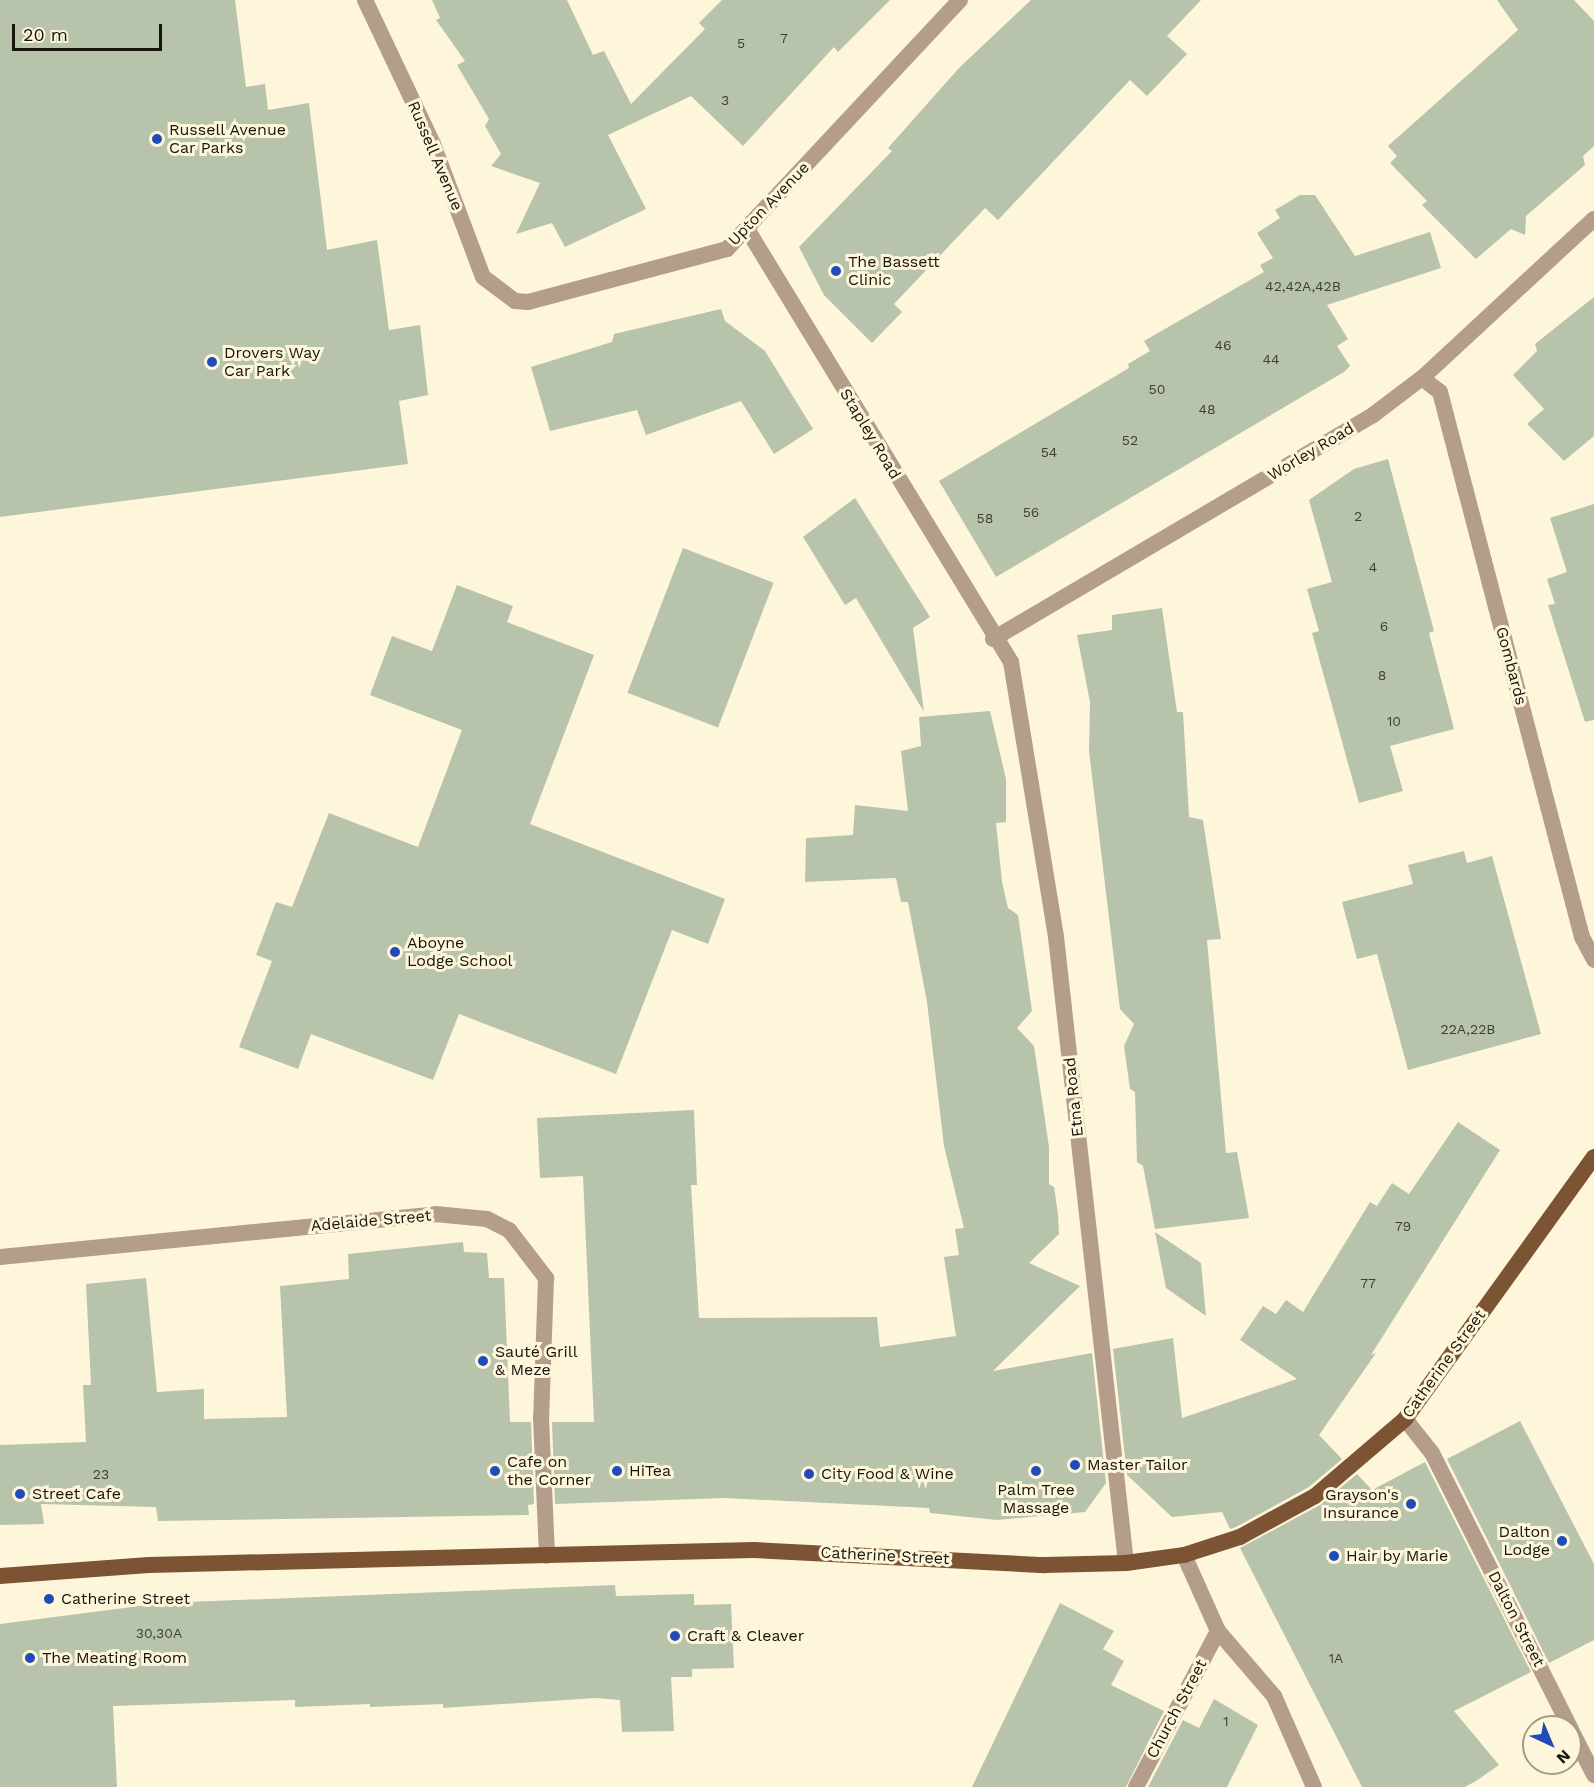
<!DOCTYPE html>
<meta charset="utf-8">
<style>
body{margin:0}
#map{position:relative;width:1594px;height:1787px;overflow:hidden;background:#fef6db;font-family:"Work Sans",sans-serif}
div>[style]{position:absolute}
.building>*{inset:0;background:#b8c3ab;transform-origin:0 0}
.minor>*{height:16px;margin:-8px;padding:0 8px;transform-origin:8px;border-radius:8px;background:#b59d8b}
.primary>*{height:16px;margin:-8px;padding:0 8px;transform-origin:8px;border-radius:8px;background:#7c5433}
.dots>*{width:16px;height:16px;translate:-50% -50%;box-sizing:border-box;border:3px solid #fef6db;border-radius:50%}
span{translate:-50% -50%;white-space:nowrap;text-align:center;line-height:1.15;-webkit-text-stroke:6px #fef6db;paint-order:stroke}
.number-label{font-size:14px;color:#3f4033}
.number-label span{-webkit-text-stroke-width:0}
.poi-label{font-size:16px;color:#17140b}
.left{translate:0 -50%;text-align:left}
.right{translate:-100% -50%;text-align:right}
.street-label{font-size:16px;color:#17140b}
.north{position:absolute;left:1522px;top:1715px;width:60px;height:60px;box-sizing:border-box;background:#fef6db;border:2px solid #a29c88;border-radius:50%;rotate:136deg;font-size:16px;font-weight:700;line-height:24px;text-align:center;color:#17140b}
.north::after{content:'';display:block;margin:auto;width:21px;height:27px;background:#214bb9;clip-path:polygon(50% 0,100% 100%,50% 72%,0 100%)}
.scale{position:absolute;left:12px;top:24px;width:150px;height:27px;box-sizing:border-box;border:3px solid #17140b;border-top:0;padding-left:8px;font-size:18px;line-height:21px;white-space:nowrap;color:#17140b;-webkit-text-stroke:4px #fef6db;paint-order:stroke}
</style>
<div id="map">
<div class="building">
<i style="clip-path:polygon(0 0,235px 0,246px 87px,265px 84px,268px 110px,309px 103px,327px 250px,377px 240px,389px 330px,420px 325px,428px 395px,399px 401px,408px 464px,0 517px)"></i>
<i style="clip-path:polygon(432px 0,567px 0,593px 55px,604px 51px,631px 104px,705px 29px,699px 23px,722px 0,890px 0,838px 52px,834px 47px,743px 146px,691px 96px,608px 135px,646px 209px,565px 247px,552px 223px,516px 234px,540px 183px,491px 166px,501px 154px,485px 126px,489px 119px,457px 65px,465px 61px,436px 20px,440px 18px)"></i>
<i style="clip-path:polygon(1031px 0,1201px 0,1167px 36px,1187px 54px,1147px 96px,1130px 80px,998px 220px,985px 208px,894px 304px,902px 312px,872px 343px,824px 295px,799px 247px,892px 151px,888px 148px,959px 68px)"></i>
<i style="clip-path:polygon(1497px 0,1574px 0,1594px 21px,1594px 146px,1583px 156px,1585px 165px,1526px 216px,1525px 235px,1511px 229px,1476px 259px,1422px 205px,1427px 201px,1390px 163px,1397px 156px,1388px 146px,1518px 30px)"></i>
<i style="clip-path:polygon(1300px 195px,1315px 195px,1355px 256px,1430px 232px,1441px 268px,1327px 305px,1348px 339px,1337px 346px,1350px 366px,1344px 372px,996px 577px,939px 481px,1129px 368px,1128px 364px,1150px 351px,1144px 341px,1264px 272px,1260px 265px,1273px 258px,1257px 233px,1280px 218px,1275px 210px)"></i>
<i style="clip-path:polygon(1594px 297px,1594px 436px,1564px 461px,1527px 424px,1544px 409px,1513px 375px,1537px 351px,1535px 344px)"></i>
<i style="clip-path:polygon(721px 309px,725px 321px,765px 351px,813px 429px,774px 454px,741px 401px,646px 435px,637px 410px,550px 431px,531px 367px,612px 342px,614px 334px)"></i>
<i style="clip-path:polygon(1388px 459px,1434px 631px,1429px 633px,1454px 729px,1390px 746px,1403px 791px,1359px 803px,1312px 633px,1319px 631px,1307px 589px,1332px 582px,1309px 500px,1354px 469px)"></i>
<i style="clip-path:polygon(855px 498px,930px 617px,913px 628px,924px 712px,856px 598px,845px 605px,803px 537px)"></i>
<i style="clip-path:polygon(1594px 504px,1594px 720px,1585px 722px,1548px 605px,1555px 604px,1547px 579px,1567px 572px,1550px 518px)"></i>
<i style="left:683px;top:548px;width:97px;height:155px;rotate:21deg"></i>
<i style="clip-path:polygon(457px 585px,513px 606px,507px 622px,594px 655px,530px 824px,725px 899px,708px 944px,672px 930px,616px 1074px,459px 1014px,433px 1080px,311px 1034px,298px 1069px,239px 1047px,272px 961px,256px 955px,276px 902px,292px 907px,329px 813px,418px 847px,462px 730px,370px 695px,392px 636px,432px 651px)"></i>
<i style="clip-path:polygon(1162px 608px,1177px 712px,1183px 712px,1189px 817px,1203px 820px,1221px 939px,1207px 940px,1226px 1153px,1237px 1152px,1249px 1218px,1155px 1229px,1143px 1166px,1137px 1162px,1135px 1092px,1130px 1089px,1124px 1046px,1134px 1024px,1120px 1009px,1089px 751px,1090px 702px,1077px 635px,1112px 630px,1112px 615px)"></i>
<i style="clip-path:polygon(990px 711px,1006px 779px,1006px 822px,996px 823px,1002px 882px,1008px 908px,1018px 915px,1032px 1011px,1017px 1028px,1034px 1046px,1049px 1147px,1049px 1184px,1054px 1187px,1058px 1214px,1059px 1234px,1029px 1263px,1080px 1286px,993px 1371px,1092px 1353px,1106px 1483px,1085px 1512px,997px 1520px,930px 1513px,929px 1508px,724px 1498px,555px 1504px,552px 1422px,594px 1422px,583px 1176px,540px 1178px,537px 1118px,694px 1110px,697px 1185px,691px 1185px,699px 1318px,877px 1317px,880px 1347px,956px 1336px,944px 1257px,959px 1255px,955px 1229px,964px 1228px,944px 1146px,927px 1002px,908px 902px,901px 902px,896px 878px,805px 882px,806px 838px,853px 835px,855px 805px,908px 811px,901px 751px,921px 746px,919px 717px)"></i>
<i style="clip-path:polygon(1464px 851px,1467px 863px,1492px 856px,1541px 1034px,1408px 1070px,1377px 954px,1357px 959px,1342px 902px,1413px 884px,1408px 865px)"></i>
<i style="clip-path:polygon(1458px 1122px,1500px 1150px,1371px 1355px,1376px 1353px,1319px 1435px,1342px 1459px,1309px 1487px,1236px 1527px,1230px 1529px,1222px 1512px,1172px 1517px,1127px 1475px,1113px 1349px,1173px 1338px,1182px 1418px,1297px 1379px,1240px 1340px,1263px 1306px,1276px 1314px,1286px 1300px,1303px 1312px,1370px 1202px,1377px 1206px,1392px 1183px,1409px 1194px)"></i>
<i style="clip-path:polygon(1155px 1232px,1201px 1263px,1206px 1316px,1166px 1288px)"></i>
<i style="clip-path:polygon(463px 1242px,464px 1252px,487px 1253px,489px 1278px,504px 1278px,510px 1422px,531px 1422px,534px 1504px,528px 1505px,529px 1515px,158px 1521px,156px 1507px,41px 1504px,44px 1524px,0 1525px,0 1445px,86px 1442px,83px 1385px,91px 1385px,86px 1284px,146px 1278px,157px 1392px,204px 1389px,204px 1419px,287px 1417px,280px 1286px,349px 1279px,348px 1254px)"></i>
<i style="clip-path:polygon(1520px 1421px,1594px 1564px,1594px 1640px,1549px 1663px,1447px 1459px)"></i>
<i style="clip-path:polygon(1425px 1462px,1531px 1672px,1454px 1711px,1499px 1765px,1476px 1781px,1465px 1787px,1362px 1787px,1240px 1548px,1320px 1505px,1357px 1474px,1372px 1490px)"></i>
<i style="clip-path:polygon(615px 1585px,616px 1596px,694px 1594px,694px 1605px,731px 1604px,734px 1668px,692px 1669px,692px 1677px,671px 1677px,674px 1731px,622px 1732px,620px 1700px,595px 1698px,443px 1708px,443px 1704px,370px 1707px,370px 1704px,295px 1707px,295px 1700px,113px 1706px,117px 1787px,0 1787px,0 1624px,163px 1603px)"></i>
<i style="clip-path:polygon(1060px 1603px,1114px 1631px,1103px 1649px,1124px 1661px,1111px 1685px,1164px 1711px,1126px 1787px,972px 1787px)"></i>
<i style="clip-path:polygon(1214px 1699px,1258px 1725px,1227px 1787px,1148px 1787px,1183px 1720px,1199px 1728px)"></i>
</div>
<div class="minor">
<i style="left:365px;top:0;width:159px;rotate:64.7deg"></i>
<i style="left:433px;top:144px;width:142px;rotate:69.4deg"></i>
<i style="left:483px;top:277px;width:40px;rotate:37deg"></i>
<i style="left:515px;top:301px;width:13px;rotate:4deg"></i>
<i style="left:528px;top:302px;width:206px;rotate:-14.9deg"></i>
<i style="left:727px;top:249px;width:341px;rotate:-46.9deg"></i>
<i style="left:747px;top:229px;width:507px;rotate:58.63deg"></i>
<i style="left:1011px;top:662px;width:279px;rotate:80.7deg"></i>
<i style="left:1056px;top:937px;width:630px;rotate:83.62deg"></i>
<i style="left:1422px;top:378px;width:23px;rotate:38deg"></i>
<i style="left:1440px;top:392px;width:563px;rotate:75.4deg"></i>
<i style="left:1582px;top:937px;width:26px;rotate:62deg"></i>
<i style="left:993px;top:639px;width:441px;rotate:-30.5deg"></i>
<i style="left:1373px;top:415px;width:61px;rotate:-37.1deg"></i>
<i style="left:1422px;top:378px;width:234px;rotate:-42.8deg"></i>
<i style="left:0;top:1257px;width:437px;rotate:-5.6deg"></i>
<i style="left:435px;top:1214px;width:52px;rotate:5.5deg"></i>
<i style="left:487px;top:1219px;width:25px;rotate:27deg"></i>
<i style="left:509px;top:1230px;width:61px;rotate:52.4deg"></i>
<i style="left:546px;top:1278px;width:140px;rotate:92deg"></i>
<i style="left:541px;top:1418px;width:138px;rotate:87.5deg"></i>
<i style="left:1405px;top:1419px;width:43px;rotate:51.5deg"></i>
<i style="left:1432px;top:1453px;width:307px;rotate:63.3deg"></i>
<i style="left:1184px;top:1555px;width:83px;rotate:65.9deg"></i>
<i style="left:1218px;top:1631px;width:86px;rotate:49.3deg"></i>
<i style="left:1274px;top:1696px;width:99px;rotate:66.3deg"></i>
<i style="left:1570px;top:1728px;width:53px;rotate:62.9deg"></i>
<i style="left:1136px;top:1787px;width:176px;rotate:-62.3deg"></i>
</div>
<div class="primary">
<i style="left:0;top:1576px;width:149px;rotate:-4.2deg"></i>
<i style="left:149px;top:1565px;width:605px;rotate:-1.42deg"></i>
<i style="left:754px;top:1550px;width:291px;rotate:3deg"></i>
<i style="left:1045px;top:1565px;width:81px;rotate:-1.4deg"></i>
<i style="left:1126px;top:1563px;width:59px;rotate:-7.9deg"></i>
<i style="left:1184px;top:1555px;width:59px;rotate:-17.8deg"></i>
<i style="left:1240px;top:1537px;width:85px;rotate:-28.7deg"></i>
<i style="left:1315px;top:1496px;width:118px;rotate:-40.5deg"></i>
<i style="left:1405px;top:1419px;width:323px;rotate:-54.2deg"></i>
</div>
<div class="dots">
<i style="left:157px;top:139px;background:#214bb9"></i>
<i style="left:836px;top:271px;background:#214bb9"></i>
<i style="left:212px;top:362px;background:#214bb9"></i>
<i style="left:395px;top:952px;background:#214bb9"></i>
<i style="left:483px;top:1361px;background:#214bb9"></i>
<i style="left:1075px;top:1465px;background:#214bb9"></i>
<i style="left:495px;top:1471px;background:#214bb9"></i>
<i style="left:617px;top:1471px;background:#214bb9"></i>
<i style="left:1036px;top:1471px;background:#214bb9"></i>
<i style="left:809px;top:1474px;background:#214bb9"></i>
<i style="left:20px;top:1494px;background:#214bb9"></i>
<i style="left:1411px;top:1504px;background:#214bb9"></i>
<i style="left:1562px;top:1541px;background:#214bb9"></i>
<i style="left:1334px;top:1556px;background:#214bb9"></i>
<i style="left:49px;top:1599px;background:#214bb9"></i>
<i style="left:675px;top:1636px;background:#214bb9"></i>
<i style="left:30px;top:1658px;background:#214bb9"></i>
</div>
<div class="number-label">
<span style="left:784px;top:38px">7</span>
<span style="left:741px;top:43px">5</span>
<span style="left:725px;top:100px">3</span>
<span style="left:1303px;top:286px">42,42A,42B</span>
<span style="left:1223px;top:345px">46</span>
<span style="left:1271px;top:359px">44</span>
<span style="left:1157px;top:389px">50</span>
<span style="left:1207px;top:409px">48</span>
<span style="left:1130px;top:440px">52</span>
<span style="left:1049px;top:452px">54</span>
<span style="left:1031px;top:512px">56</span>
<span style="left:1358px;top:516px">2</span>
<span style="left:985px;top:518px">58</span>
<span style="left:1373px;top:567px">4</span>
<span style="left:1384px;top:626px">6</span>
<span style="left:1382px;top:675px">8</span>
<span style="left:1394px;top:721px">10</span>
<span style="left:1468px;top:1029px">22A,22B</span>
<span style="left:1403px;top:1226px">79</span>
<span style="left:1368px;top:1283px">77</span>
<span style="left:101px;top:1474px">23</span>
<span style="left:159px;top:1633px">30,30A</span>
<span style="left:1336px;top:1658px">1A</span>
<span style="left:1226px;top:1721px">1</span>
</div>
<div class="poi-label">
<span class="left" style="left:169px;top:139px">Russell Avenue<br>Car Parks</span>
<span class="left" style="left:848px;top:271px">The Bassett<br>Clinic</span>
<span class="left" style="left:224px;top:362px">Drovers Way<br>Car Park</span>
<span class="left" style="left:407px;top:952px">Aboyne<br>Lodge School</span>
<span class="left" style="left:495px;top:1361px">Sauté Grill<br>&amp; Meze</span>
<span class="left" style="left:507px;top:1471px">Cafe on<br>the Corner</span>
<span class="left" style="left:1087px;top:1465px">Master Tailor</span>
<span class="left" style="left:629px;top:1471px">HiTea</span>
<span class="left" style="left:821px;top:1474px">City Food &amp; Wine</span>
<span style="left:1036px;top:1499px">Palm Tree<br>Massage</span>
<span class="left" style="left:32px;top:1494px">Street Cafe</span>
<span class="right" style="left:1399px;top:1504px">Grayson's<br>Insurance</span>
<span class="right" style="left:1550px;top:1541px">Dalton<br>Lodge</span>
<span class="left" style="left:1346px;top:1556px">Hair by Marie</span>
<span class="left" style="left:61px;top:1599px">Catherine Street</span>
<span class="left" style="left:687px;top:1636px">Craft &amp; Cleaver</span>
<span class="left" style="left:42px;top:1658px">The Meating Room</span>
</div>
<div class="street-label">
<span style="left:435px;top:156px;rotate:67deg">Russell Avenue</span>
<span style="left:769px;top:204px;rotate:-46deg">Upton Avenue</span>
<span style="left:870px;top:434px;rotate:59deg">Stapley Road</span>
<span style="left:1311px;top:452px;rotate:-31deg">Worley Road</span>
<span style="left:1511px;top:666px;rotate:75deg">Gombards</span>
<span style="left:1074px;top:1097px;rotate:-96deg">Etna Road</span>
<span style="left:371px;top:1221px;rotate:-5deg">Adelaide Street</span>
<span style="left:1444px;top:1364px;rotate:-54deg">Catherine Street</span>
<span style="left:885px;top:1556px;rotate:3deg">Catherine Street</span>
<span style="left:1516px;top:1619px;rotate:63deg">Dalton Street</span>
<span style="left:1177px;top:1709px;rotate:-62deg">Church Street</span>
</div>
<div class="north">N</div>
<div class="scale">20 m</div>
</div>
